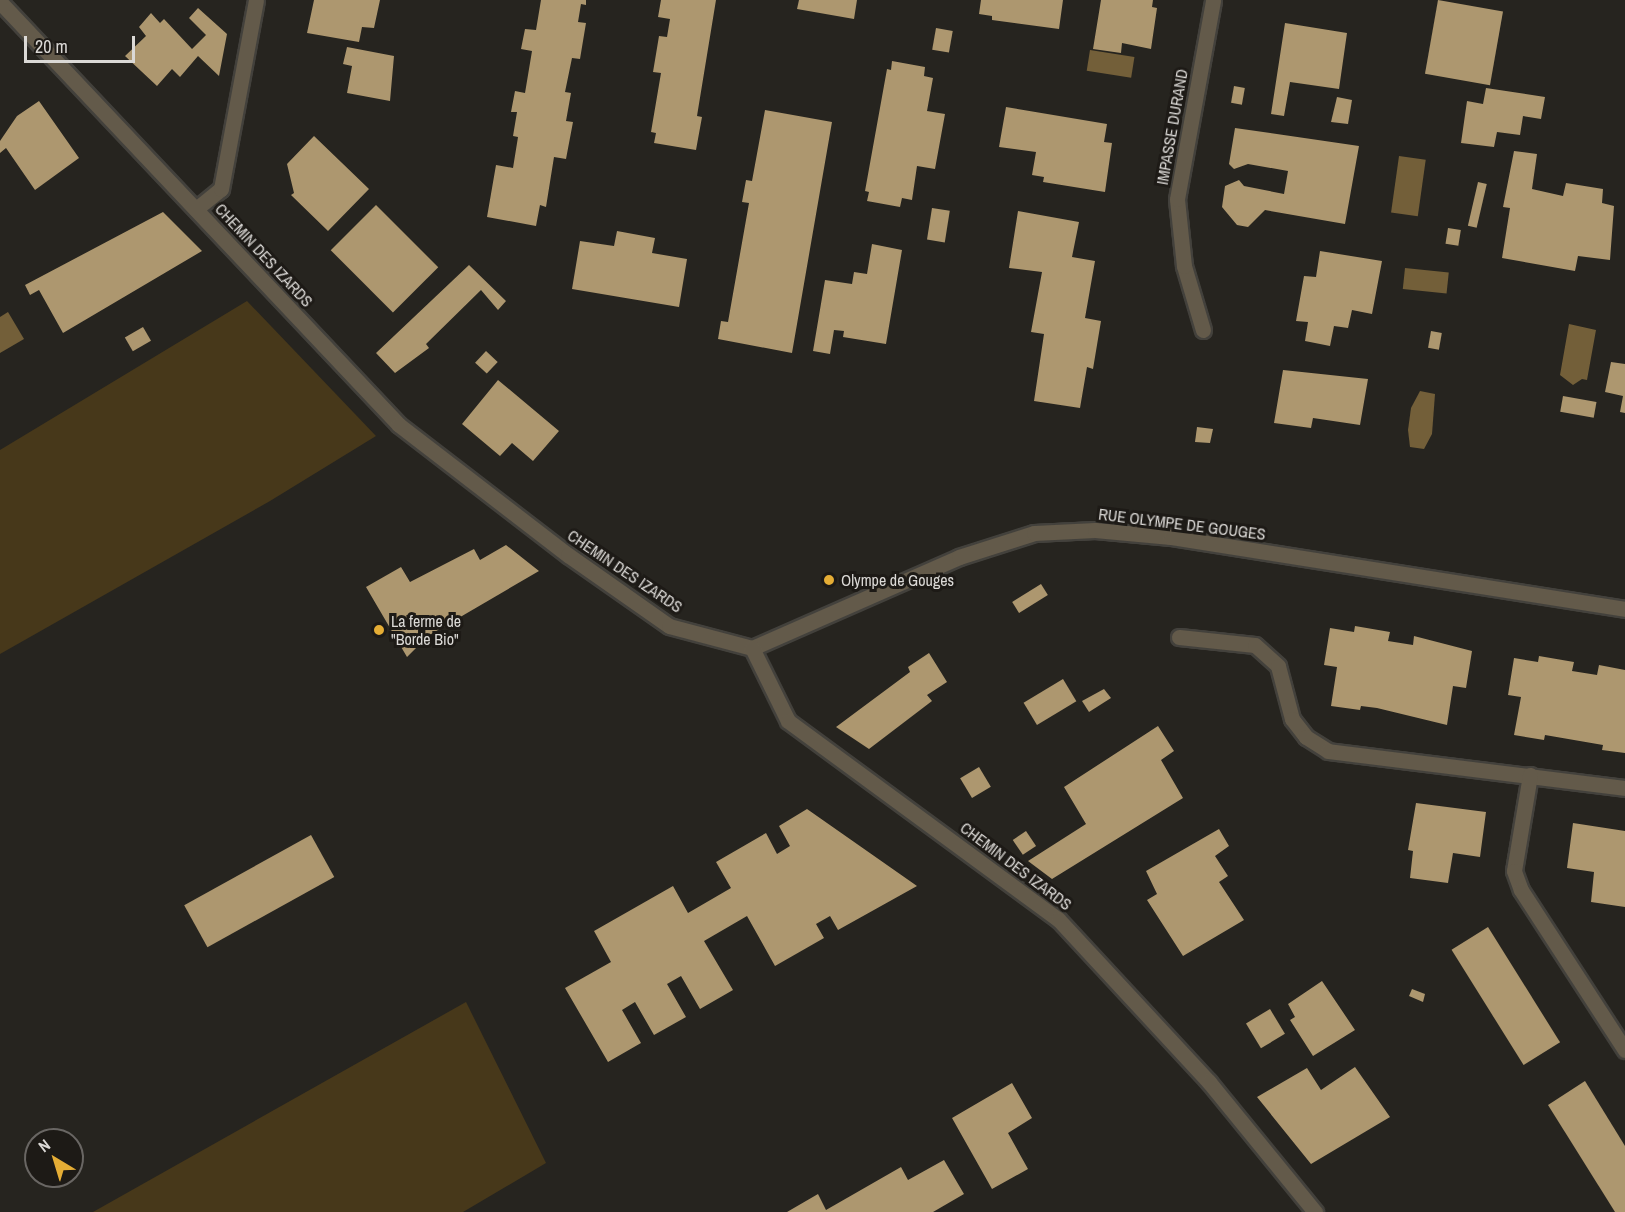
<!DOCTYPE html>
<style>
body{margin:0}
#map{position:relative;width:1625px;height:1212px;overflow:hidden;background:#26241f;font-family:"Archivo Narrow",sans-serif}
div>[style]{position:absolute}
.green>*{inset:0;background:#47381a}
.water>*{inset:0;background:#735f39;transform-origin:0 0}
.building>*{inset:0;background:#ad976f;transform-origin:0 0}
.roads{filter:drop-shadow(2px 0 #43413c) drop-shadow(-2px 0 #43413c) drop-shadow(0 2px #43413c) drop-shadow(0 -2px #43413c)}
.minor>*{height:15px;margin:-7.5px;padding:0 7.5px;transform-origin:7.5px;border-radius:7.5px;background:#635a4a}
.tertiary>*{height:15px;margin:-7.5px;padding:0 7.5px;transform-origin:7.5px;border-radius:7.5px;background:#635a4a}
.dots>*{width:16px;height:16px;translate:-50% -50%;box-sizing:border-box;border:3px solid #1d1a16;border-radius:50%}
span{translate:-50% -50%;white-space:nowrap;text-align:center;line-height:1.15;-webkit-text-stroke:6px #1d1a16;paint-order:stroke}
.street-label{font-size:16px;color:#dbd9d6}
.poi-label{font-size:16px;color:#dbd9d6}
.left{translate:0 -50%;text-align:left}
.north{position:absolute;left:24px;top:1128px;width:60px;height:60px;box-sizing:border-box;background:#1d1a16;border:2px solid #696663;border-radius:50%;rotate:322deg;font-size:16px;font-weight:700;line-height:24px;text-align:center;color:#dbd9d6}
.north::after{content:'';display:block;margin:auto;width:21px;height:27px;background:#e5ad35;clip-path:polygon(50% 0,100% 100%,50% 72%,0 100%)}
.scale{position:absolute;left:24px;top:36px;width:111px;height:27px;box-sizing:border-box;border:3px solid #dbd9d6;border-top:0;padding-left:8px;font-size:18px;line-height:21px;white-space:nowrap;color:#dbd9d6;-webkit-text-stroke:4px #1d1a16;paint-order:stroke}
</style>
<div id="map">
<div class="green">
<i style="clip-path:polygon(247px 301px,376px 436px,270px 501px,0 654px,0 450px)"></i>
<i style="clip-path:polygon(466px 1002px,546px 1163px,463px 1212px,93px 1212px)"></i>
</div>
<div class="water">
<i style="left:1090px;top:50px;width:45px;height:21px;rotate:9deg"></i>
<i style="left:1399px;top:156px;width:27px;height:57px;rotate:8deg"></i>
<i style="left:1405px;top:268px;width:44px;height:21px;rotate:6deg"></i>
<i style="clip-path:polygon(8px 312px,24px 339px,0 353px,0 317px)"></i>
<i style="clip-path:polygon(1569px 324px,1596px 330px,1587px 380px,1582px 379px,1573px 385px,1560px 375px)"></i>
<i style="clip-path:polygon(1420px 391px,1435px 394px,1432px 434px,1424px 449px,1410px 447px,1408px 430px,1411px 408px)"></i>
</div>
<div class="building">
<i style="clip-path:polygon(314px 0,380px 0,374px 28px,362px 27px,359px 42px,307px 33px)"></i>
<i style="clip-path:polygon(541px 0,586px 0,586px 5px,581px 4px,578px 22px,586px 23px,580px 59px,572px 58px,565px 92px,571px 93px,566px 121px,573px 122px,566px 159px,554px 157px,546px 207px,540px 205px,536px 226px,487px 217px,496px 165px,513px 168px,518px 137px,513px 136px,517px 112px,511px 112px,515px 91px,525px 93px,532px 51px,521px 49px,525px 29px,536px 30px)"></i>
<i style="clip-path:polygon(661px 0,716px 0,697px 116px,702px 117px,696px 150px,654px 143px,656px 133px,651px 132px,661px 73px,653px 72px,659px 36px,667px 37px,670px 19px,658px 17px)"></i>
<i style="clip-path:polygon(799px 0,857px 0,854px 19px,797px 9px)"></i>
<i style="clip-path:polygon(981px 0,1063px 0,1059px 29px,992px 20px,992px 16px,979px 14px)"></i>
<i style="clip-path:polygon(1101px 0,1153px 0,1152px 7px,1157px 8px,1151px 49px,1122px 43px,1121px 53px,1093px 49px)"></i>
<i style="left:1438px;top:0;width:66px;height:75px;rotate:10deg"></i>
<i style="clip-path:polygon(198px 8px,227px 34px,219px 76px,198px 56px,180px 77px,172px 69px,157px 86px,125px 56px,146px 36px,139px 27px,151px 13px,160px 23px,164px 19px,192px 49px,206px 35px,189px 18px)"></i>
<i style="clip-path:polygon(1285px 23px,1347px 33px,1339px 89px,1290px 82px,1284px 116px,1271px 114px)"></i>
<i style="left:936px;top:28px;width:17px;height:22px;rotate:10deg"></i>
<i style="clip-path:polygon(347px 47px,394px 56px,390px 101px,347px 93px,352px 66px,343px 64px)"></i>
<i style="clip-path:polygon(892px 61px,925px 67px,924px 76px,933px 78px,927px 111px,945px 114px,935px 169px,917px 166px,912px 200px,902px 198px,900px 207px,867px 201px,869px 192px,865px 191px,887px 69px,891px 70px)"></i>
<i style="left:1234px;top:86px;width:11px;height:17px;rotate:10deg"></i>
<i style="clip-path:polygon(1486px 88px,1545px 97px,1541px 119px,1523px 116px,1520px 135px,1497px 132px,1494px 147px,1461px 143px,1467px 101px,1483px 104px)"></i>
<i style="clip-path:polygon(1337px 97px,1352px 100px,1348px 124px,1331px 122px)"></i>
<i style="clip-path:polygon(39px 101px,79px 158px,35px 190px,6px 148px,0 153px,0 141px,17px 116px)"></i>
<i style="clip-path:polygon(1006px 107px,1107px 124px,1104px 142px,1112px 143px,1105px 192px,1043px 182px,1044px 177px,1032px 175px,1036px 152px,999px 147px)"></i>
<i style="clip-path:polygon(765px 110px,832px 122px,792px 353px,718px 339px,721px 321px,728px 322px,749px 203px,742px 202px,746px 180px,752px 181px)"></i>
<i style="clip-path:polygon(1235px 128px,1359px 146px,1345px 224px,1265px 210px,1248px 227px,1237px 225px,1222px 207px,1225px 186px,1239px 180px,1244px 186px,1284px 194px,1288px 171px,1248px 164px,1234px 169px,1229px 164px)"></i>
<i style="clip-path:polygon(314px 136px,369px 189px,328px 231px,291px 195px,294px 193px,287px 164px)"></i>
<i style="clip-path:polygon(1514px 151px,1537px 154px,1532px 189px,1563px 196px,1566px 183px,1603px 189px,1602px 203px,1614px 206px,1610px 260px,1578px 256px,1575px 271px,1502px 258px,1510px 208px,1503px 207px)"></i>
<i style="left:1478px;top:182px;width:9px;height:45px;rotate:13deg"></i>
<i style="left:376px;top:205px;width:88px;height:64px;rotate:45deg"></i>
<i style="left:932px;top:208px;width:18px;height:32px;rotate:9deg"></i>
<i style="clip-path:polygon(1018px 211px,1079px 222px,1072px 257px,1095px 261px,1085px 318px,1101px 321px,1093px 369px,1087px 367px,1080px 408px,1034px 401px,1044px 334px,1031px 332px,1042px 272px,1009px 268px)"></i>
<i style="clip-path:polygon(163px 212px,202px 251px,63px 333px,39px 290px,30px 295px,25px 285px)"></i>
<i style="left:1448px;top:228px;width:13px;height:16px;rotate:9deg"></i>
<i style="clip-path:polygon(617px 231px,655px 238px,652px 253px,687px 259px,679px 307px,572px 289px,580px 241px,614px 246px)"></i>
<i style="clip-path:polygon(872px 244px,902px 250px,886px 344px,843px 337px,844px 331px,834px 330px,830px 354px,813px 351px,825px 280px,852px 284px,854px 272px,867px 274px)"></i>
<i style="clip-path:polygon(1320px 251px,1382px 261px,1372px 314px,1352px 310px,1348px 328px,1334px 326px,1330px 346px,1305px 341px,1308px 322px,1296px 321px,1304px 276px,1316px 277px)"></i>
<i style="clip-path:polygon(469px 265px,506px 301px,498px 310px,481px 290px,426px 344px,429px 348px,395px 373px,376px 353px)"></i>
<i style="left:143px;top:327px;width:16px;height:21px;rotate:60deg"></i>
<i style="left:1431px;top:331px;width:11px;height:17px;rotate:10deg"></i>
<i style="left:486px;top:351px;width:16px;height:16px;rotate:43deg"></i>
<i style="clip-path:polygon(1611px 362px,1625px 364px,1625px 413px,1620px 412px,1623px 396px,1605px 392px)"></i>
<i style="clip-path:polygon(1283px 370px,1368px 379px,1360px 425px,1313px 418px,1311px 428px,1274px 423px)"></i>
<i style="clip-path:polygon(498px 380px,559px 431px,533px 461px,512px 443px,500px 456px,462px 424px)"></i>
<i style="left:1563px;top:396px;width:34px;height:16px;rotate:10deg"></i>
<i style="clip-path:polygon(1197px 427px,1213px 429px,1210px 443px,1195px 442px)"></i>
<i style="clip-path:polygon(506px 545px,539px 571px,414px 644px,416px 648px,407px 657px,366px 587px,401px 567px,410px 582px,474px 549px,480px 560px)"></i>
<i style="left:1041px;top:584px;width:13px;height:34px;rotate:58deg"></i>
<i style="clip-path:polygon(1355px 626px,1390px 632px,1388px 641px,1413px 645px,1414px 636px,1472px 651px,1466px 688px,1453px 686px,1447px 725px,1377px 708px,1361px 706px,1360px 710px,1331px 706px,1337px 667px,1324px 665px,1330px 628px,1354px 632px)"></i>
<i style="clip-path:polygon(929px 653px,947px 682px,927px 695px,932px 701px,869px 749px,836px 727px,910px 672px,908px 667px)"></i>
<i style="clip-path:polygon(1539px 656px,1574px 662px,1572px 671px,1597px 675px,1599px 665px,1625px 670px,1625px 753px,1602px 750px,1603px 745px,1545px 735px,1544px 740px,1514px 735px,1521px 697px,1508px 695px,1514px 658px,1538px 662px)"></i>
<i style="left:1063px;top:679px;width:26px;height:46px;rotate:59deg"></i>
<i style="clip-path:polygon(1104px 689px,1111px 698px,1089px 712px,1082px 701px)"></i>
<i style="clip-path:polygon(1158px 726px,1174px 751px,1161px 760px,1183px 798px,1052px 879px,1028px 861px,1086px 824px,1064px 787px)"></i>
<i style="left:979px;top:767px;width:23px;height:22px;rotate:59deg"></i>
<i style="clip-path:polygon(1416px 803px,1486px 812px,1480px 857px,1453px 853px,1448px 883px,1410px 878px,1413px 851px,1408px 850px)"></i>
<i style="clip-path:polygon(807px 809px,917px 886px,838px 930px,830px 916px,816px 924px,824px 938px,775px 966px,747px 916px,704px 941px,733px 990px,700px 1009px,681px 976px,667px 984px,686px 1017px,654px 1035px,635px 1002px,622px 1010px,641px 1043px,608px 1062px,565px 988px,611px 962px,594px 931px,673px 886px,688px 913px,731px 888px,716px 862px,766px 833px,777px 854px,790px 846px,779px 826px)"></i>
<i style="clip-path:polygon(1573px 823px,1625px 831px,1625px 907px,1591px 902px,1594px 872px,1567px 868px)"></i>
<i style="clip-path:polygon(1219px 829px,1229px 846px,1215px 856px,1228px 876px,1219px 882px,1244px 920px,1183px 956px,1147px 900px,1157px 894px,1146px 871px)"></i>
<i style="left:1026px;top:831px;width:18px;height:16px;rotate:56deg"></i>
<i style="left:311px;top:835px;width:48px;height:145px;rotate:61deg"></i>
<i style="left:1488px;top:927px;width:136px;height:43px;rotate:58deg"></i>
<i style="clip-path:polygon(1322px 981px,1355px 1030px,1313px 1056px,1290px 1020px,1295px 1017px,1288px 1004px)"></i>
<i style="clip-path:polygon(1412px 989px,1425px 994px,1423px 1002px,1409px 996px)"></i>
<i style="left:1270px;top:1009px;width:29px;height:28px;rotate:59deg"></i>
<i style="clip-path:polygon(1355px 1067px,1390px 1117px,1311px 1164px,1257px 1097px,1307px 1068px,1321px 1090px)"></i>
<i style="clip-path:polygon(1585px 1081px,1625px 1146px,1625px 1212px,1615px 1212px,1548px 1105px)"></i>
<i style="clip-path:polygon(1012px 1083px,1032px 1118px,1008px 1133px,1028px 1169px,992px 1189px,952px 1118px)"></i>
<i style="clip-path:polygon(944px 1160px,964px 1194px,933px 1212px,787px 1212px,818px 1194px,826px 1210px,901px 1167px,908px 1180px)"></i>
</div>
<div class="roads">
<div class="minor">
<i style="left:196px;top:209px;width:32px;rotate:-39deg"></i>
<i style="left:221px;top:189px;width:192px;rotate:-79.5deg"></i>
<i style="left:1203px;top:330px;width:67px;rotate:-106.5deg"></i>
<i style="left:1184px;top:266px;width:67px;rotate:-96deg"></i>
<i style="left:1177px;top:199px;width:202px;rotate:-79.7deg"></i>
<i style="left:1179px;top:637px;width:76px;rotate:6deg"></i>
<i style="left:1255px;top:645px;width:31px;rotate:42deg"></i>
<i style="left:1278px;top:666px;width:55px;rotate:75.2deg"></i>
<i style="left:1292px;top:719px;width:23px;rotate:52deg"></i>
<i style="left:1306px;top:737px;width:26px;rotate:32deg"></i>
<i style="left:1328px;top:751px;width:299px;rotate:7.1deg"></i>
<i style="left:752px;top:648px;width:226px;rotate:-23.7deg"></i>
<i style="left:959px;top:557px;width:79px;rotate:-17.7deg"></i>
<i style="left:1034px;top:533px;width:61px;rotate:-2.8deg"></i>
<i style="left:1095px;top:530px;width:76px;rotate:5.3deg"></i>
<i style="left:1171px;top:537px;width:460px;rotate:9deg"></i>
<i style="left:1530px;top:775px;width:97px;rotate:99.5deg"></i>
<i style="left:1514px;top:871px;width:20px;rotate:70deg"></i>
<i style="left:1521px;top:890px;width:191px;rotate:57deg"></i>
</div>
<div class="tertiary">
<i style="left:0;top:2px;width:581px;rotate:46.67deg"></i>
<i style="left:399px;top:425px;width:213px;rotate:37.6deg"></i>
<i style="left:568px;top:555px;width:123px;rotate:35.1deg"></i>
<i style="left:669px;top:626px;width:86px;rotate:14.8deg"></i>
<i style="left:752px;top:648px;width:81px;rotate:63.7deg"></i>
<i style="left:788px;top:721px;width:335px;rotate:36.3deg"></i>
<i style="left:1058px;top:919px;width:222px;rotate:47.2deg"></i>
<i style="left:1209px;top:1082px;width:168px;rotate:50.8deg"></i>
</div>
</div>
<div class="dots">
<i style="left:829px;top:580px;background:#e5ad35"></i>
<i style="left:379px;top:630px;background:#e5ad35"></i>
</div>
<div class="street-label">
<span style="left:1172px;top:127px;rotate:-80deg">IMPASSE DURAND</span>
<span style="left:264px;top:255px;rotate:47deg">CHEMIN DES IZARDS</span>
<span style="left:1182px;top:524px;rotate:7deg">RUE OLYMPE DE GOUGES</span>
<span style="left:625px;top:571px;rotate:34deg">CHEMIN DES IZARDS</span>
<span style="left:1016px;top:866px;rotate:37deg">CHEMIN DES IZARDS</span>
</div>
<div class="poi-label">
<span class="left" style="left:841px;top:580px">Olympe de Gouges</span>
<span class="left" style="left:391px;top:630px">La ferme de<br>"Borde Bio"</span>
</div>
<div class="north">N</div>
<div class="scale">20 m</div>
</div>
